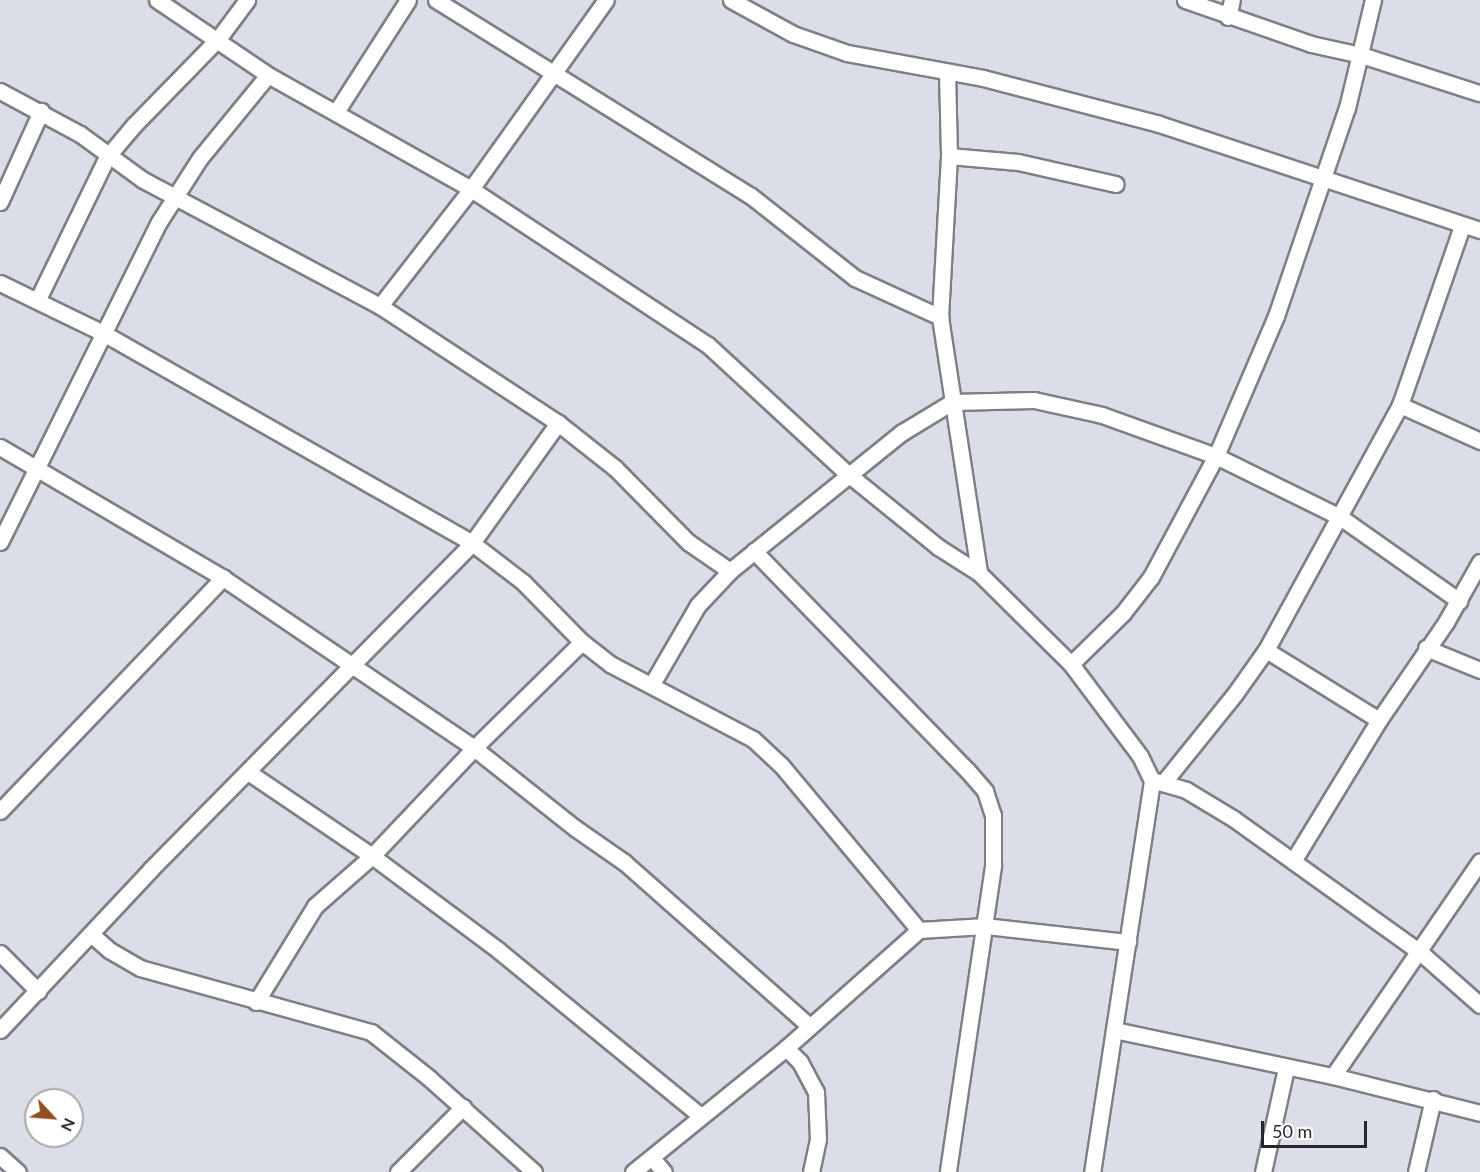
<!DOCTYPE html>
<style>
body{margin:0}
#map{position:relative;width:1480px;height:1172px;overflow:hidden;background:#dcdee7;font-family:Lato,sans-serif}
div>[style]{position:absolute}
.roads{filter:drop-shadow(2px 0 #7e7f87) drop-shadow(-2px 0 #7e7f87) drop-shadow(0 2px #7e7f87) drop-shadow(0 -2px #7e7f87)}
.minor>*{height:15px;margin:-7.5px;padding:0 7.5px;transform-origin:7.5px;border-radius:7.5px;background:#fff}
span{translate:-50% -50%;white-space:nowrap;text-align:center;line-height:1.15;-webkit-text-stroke:6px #fff;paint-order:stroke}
.north{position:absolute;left:24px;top:1088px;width:60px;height:60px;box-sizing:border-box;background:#fff;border:2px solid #a9a9aa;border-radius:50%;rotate:116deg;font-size:16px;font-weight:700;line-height:24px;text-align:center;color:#27272b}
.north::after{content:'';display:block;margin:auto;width:21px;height:27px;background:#914e20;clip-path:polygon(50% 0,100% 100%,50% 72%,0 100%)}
.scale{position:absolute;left:1261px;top:1121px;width:106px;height:27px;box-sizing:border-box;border:3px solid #27272b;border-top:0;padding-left:8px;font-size:18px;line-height:21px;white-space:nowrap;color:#27272b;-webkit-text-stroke:4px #fff;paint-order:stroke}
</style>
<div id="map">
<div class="roads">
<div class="minor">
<i style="left:157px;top:0;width:134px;rotate:34deg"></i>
<i style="left:268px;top:75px;width:233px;rotate:29.3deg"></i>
<i style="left:471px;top:189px;width:284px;rotate:33.4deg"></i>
<i style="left:708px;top:345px;width:190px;rotate:42.7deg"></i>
<i style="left:848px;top:474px;width:116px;rotate:39deg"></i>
<i style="left:938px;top:547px;width:49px;rotate:32.4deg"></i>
<i style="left:436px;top:0;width:371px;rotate:31.9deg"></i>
<i style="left:751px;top:196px;width:132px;rotate:38.3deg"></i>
<i style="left:855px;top:278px;width:94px;rotate:24.6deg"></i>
<i style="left:731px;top:0;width:71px;rotate:28.7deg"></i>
<i style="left:793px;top:34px;width:57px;rotate:19.4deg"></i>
<i style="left:847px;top:53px;width:138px;rotate:10.4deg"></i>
<i style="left:983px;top:78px;width:182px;rotate:14.6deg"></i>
<i style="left:1159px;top:124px;width:338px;rotate:18.3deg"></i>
<i style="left:1185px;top:0;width:133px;rotate:19.2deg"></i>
<i style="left:1311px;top:44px;width:51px;rotate:12.4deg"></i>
<i style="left:1361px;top:55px;width:124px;rotate:17.9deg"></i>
<i style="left:1228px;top:17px;width:17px;rotate:-77deg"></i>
<i style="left:947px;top:72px;width:84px;rotate:88.6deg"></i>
<i style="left:949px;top:156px;width:161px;rotate:93.2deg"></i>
<i style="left:940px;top:317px;width:259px;rotate:81.3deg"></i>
<i style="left:979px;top:573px;width:129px;rotate:44.7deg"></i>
<i style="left:1071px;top:664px;width:115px;rotate:53.1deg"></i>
<i style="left:1140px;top:756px;width:28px;rotate:64deg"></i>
<i style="left:1152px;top:781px;width:396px;rotate:98.7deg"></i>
<i style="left:0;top:91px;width:91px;rotate:28.3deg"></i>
<i style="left:80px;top:134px;width:78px;rotate:36.1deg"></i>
<i style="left:143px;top:180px;width:268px;rotate:28deg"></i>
<i style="left:380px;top:306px;width:213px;rotate:33.3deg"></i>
<i style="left:558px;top:423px;width:73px;rotate:38.3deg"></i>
<i style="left:615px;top:468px;width:104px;rotate:45.4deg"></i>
<i style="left:688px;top:542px;width:51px;rotate:34.6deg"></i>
<i style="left:336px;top:112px;width:133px;rotate:-57.3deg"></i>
<i style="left:949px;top:156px;width:69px;rotate:5deg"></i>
<i style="left:1018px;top:162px;width:100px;rotate:12.7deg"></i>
<i style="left:0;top:202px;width:100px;rotate:-65.7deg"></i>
<i style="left:0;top:283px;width:114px;rotate:25.9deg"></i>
<i style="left:103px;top:333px;width:425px;rotate:29.6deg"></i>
<i style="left:472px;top:543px;width:64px;rotate:37.4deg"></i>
<i style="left:523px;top:582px;width:84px;rotate:45.5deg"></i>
<i style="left:582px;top:642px;width:36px;rotate:38deg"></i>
<i style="left:610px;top:664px;width:161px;rotate:27.7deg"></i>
<i style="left:753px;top:739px;width:38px;rotate:43deg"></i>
<i style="left:781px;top:765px;width:215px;rotate:50.1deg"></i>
<i style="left:38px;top:299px;width:158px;rotate:-64.1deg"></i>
<i style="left:107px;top:157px;width:42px;rotate:-49.8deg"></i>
<i style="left:134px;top:125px;width:120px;rotate:-45.7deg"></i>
<i style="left:218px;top:39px;width:49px;rotate:-53.4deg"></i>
<i style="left:380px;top:306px;width:148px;rotate:-52.1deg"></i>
<i style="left:471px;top:189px;width:232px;rotate:-54.5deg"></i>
<i style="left:1400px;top:405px;width:88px;rotate:24.2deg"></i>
<i style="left:0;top:447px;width:259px;rotate:30.4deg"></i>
<i style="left:223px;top:578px;width:303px;rotate:34.1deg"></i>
<i style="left:474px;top:748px;width:129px;rotate:38.4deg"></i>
<i style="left:575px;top:828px;width:60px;rotate:34.8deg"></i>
<i style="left:624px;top:862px;width:246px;rotate:41.5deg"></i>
<i style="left:0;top:542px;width:357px;rotate:-63.6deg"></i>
<i style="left:159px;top:222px;width:76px;rotate:-57.4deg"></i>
<i style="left:200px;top:158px;width:107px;rotate:-50.7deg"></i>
<i style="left:754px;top:551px;width:305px;rotate:45.8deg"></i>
<i style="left:967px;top:770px;width:28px;rotate:49deg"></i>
<i style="left:985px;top:791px;width:25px;rotate:72deg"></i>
<i style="left:993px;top:815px;width:51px;rotate:90deg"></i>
<i style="left:993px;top:866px;width:309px;rotate:98.4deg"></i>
<i style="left:1426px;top:648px;width:58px;rotate:22.2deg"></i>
<i style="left:1266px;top:650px;width:133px;rotate:31.8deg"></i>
<i style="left:1071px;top:664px;width:73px;rotate:-44.4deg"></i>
<i style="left:1123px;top:613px;width:46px;rotate:-52.1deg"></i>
<i style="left:1151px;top:577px;width:137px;rotate:-61.8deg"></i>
<i style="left:1216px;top:456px;width:152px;rotate:-66.8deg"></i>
<i style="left:1276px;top:316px;width:220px;rotate:-71.2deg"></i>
<i style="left:1347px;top:108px;width:111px;rotate:-76.5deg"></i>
<i style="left:652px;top:684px;width:91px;rotate:-59.8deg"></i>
<i style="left:698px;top:605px;width:47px;rotate:-46.7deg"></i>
<i style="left:730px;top:571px;width:220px;rotate:-38.9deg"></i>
<i style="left:901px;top:433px;width:60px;rotate:-31.3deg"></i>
<i style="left:952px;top:402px;width:82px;rotate:-1.4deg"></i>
<i style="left:1034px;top:400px;width:70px;rotate:12.4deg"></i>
<i style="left:1102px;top:415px;width:121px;rotate:19.8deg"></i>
<i style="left:1216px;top:456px;width:138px;rotate:26.2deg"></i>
<i style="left:1340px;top:517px;width:146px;rotate:35.2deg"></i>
<i style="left:248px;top:772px;width:150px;rotate:34.1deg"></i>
<i style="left:372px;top:856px;width:157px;rotate:36.7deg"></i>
<i style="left:498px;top:950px;width:262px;rotate:39.3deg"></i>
<i style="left:1155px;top:781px;width:32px;rotate:16deg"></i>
<i style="left:1186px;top:790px;width:56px;rotate:31.1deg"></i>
<i style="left:1234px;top:819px;width:229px;rotate:35.6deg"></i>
<i style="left:1420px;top:952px;width:80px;rotate:41.5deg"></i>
<i style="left:1163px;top:783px;width:113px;rotate:-51.1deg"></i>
<i style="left:1234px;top:695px;width:55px;rotate:-54.6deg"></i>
<i style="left:1266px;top:650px;width:279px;rotate:-61.3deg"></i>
<i style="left:1400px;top:405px;width:189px;rotate:-70.9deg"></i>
<i style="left:0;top:811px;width:323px;rotate:-46.3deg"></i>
<i style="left:1293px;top:861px;width:165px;rotate:-58.6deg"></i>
<i style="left:1379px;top:720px;width:119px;rotate:-55.6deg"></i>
<i style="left:1446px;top:622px;width:69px;rotate:-60.5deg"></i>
<i style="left:92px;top:935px;width:23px;rotate:41deg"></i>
<i style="left:109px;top:950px;width:36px;rotate:30deg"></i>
<i style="left:140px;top:968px;width:240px;rotate:15.5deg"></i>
<i style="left:371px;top:1032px;width:74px;rotate:38.4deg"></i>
<i style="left:429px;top:1078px;width:141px;rotate:41.8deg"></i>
<i style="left:0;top:953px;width:54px;rotate:45deg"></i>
<i style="left:256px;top:1002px;width:113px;rotate:-58.4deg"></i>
<i style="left:315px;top:906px;width:76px;rotate:-41.3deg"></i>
<i style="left:372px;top:856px;width:149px;rotate:-46.6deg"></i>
<i style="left:474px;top:748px;width:151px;rotate:-44.5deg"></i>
<i style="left:0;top:1030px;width:221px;rotate:-46.8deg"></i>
<i style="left:151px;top:869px;width:458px;rotate:-45.4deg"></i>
<i style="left:472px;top:543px;width:148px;rotate:-54.4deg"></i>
<i style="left:1114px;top:1030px;width:224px;rotate:11.9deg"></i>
<i style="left:1333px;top:1076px;width:152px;rotate:14.1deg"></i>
<i style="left:786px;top:1048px;width:20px;rotate:45deg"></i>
<i style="left:800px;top:1062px;width:34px;rotate:62deg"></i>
<i style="left:816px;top:1092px;width:47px;rotate:87.6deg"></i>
<i style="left:818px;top:1139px;width:34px;rotate:102deg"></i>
<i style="left:1333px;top:1076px;width:260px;rotate:-55.6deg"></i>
<i style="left:0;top:1156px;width:24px;rotate:42deg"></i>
<i style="left:653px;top:1159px;width:17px;rotate:50deg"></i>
<i style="left:398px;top:1172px;width:92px;rotate:-45deg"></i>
<i style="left:633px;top:1172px;width:197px;rotate:-39deg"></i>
<i style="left:786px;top:1048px;width:178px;rotate:-41.6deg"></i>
<i style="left:919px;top:930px;width:66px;rotate:-3.5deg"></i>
<i style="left:985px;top:926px;width:144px;rotate:6.4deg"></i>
<i style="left:1263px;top:1172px;width:107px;rotate:-77.5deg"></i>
<i style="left:1416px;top:1172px;width:75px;rotate:-76.9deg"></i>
</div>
</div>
<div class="north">N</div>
<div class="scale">50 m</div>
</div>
